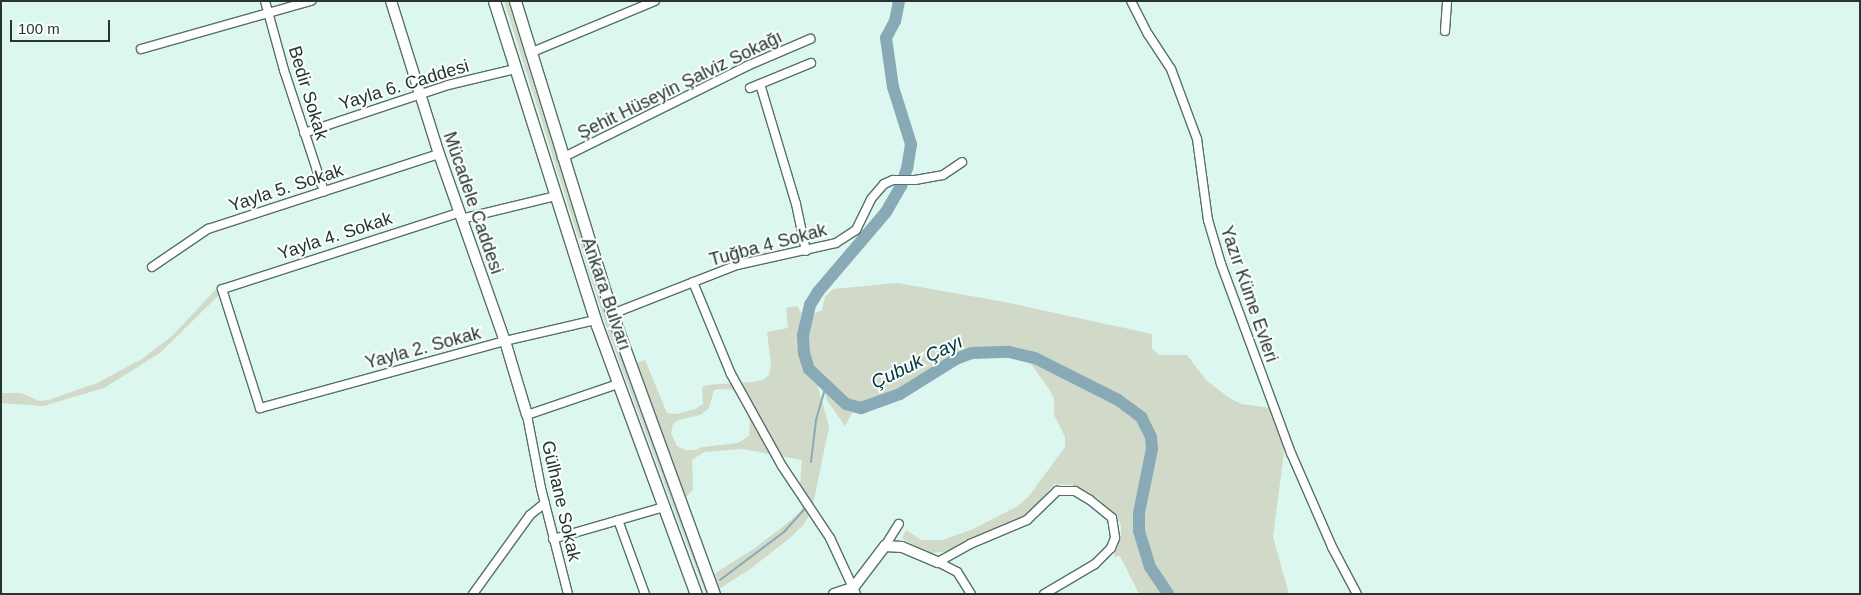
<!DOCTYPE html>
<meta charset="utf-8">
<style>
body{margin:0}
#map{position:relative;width:1861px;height:595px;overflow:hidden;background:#dbf7ef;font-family:Arial,sans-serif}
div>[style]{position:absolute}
.green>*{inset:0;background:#d1dac8}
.stream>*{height:2px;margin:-1px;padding:0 1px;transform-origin:1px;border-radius:1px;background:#88a9b6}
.river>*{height:12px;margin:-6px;padding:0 6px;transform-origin:6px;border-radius:6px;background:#88a9b6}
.roads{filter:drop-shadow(1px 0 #577069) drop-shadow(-1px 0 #577069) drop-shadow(0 1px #577069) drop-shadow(0 -1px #577069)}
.minor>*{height:8px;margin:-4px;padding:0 4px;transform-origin:4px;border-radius:4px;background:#fff}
.tertiary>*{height:10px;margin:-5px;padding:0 5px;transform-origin:5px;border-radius:5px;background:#fff}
.secondary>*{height:11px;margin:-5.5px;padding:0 5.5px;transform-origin:5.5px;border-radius:5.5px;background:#fff}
span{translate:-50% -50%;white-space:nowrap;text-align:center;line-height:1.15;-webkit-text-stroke:4px #f9fffd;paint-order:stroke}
.street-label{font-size:18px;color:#293431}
.water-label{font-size:19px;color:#003443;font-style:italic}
.frame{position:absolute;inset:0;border:2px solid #293431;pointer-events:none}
.scale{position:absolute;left:10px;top:20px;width:100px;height:22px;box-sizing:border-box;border:2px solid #293431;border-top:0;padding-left:6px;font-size:15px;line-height:18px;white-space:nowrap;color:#293431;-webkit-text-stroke:4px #f9fffd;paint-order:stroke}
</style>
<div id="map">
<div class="green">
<i style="clip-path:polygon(504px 1px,508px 1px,609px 326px,709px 594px,706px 594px,673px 507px,605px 323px)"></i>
<i style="clip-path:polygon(evenodd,897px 283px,1005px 302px,1152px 334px,1152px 349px,1159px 355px,1187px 355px,1206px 380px,1228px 397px,1241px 404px,1270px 408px,1285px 445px,1273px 537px,1289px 594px,1139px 594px,1120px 556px,1114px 557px,1121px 534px,1121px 526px,1117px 516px,1097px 498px,1072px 485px,1054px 484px,1031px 513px,946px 552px,932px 553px,923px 550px,906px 541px,902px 538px,906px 530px,921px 540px,942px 540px,971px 530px,1018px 506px,1029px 496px,1065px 447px,1065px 437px,1054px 415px,1054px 399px,1049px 389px,1031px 364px,1002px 355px,959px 361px,886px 404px,852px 413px,845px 426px,828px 402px,812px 365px,829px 427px,812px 510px,804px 524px,790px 538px,750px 569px,719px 589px,714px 574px,752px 550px,785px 525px,800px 512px,804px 504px,800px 486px,802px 460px,742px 449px,704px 452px,692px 460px,693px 490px,685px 498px,636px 363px,645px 360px,667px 413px,676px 414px,695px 409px,703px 404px,702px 388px,706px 385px,752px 382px,763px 380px,769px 375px,771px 365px,767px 332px,788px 328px,786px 308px,797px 306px,805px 318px,822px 310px,825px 297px,833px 289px,897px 283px,720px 389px,738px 390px,750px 422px,749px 436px,738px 443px,703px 447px,696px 450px,685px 450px,677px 446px,671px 433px,673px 424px,678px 420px,700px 415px,709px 408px,714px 390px,720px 389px)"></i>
<i style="clip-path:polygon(218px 287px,219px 295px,160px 353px,104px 388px,43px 406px,1px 403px,1px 393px,21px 393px,39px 401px,48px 400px,97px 383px,142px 359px,172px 336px)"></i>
</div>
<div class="stream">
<i style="left:811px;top:462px;width:42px;rotate:-83.2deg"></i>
<i style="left:816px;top:420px;width:35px;rotate:-74deg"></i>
<i style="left:720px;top:580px;width:80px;rotate:-36.9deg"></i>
<i style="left:784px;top:532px;width:30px;rotate:-48deg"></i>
</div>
<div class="river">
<i style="left:899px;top:1px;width:20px;rotate:101deg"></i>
<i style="left:895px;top:21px;width:19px;rotate:118deg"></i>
<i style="left:886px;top:38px;width:49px;rotate:81.9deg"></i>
<i style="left:893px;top:87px;width:60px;rotate:72.5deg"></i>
<i style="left:911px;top:144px;width:24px;rotate:99deg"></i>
<i style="left:907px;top:168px;width:19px;rotate:108deg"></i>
<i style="left:901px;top:186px;width:30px;rotate:120deg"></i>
<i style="left:886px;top:212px;width:105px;rotate:130.4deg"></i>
<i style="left:818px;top:292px;width:15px;rotate:122deg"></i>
<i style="left:810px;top:305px;width:31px;rotate:103deg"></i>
<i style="left:803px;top:335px;width:18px;rotate:87deg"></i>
<i style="left:804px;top:353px;width:17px;rotate:73deg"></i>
<i style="left:809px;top:369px;width:51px;rotate:43.4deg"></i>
<i style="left:846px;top:404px;width:16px;rotate:15deg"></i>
<i style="left:861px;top:408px;width:41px;rotate:-19.7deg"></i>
<i style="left:900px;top:394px;width:66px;rotate:-32deg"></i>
<i style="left:956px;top:359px;width:17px;rotate:-21deg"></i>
<i style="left:972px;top:353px;width:37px;rotate:-2deg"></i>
<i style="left:1009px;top:352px;width:27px;rotate:13deg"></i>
<i style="left:1035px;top:358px;width:93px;rotate:26.8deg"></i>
<i style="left:1118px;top:400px;width:29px;rotate:36deg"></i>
<i style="left:1141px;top:417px;width:22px;rotate:63deg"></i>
<i style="left:1151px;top:437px;width:12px;rotate:85deg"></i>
<i style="left:1152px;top:449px;width:65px;rotate:101.5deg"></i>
<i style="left:1139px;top:513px;width:18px;rotate:90deg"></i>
<i style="left:1139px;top:531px;width:38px;rotate:73deg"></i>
<i style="left:1150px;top:567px;width:32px;rotate:56deg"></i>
</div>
<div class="roads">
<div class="minor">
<i style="left:265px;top:1px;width:72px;rotate:74.6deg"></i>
<i style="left:284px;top:70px;width:128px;rotate:71.8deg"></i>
<i style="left:1131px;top:1px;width:37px;rotate:63deg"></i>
<i style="left:1148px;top:34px;width:42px;rotate:56.7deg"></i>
<i style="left:1171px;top:69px;width:75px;rotate:69.6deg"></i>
<i style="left:1197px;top:139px;width:82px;rotate:82.3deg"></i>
<i style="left:1208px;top:220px;width:46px;rotate:73.5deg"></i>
<i style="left:1221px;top:264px;width:202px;rotate:69.7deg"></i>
<i style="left:1291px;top:453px;width:103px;rotate:66.4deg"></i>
<i style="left:1332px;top:547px;width:53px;rotate:62deg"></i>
<i style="left:1445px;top:31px;width:30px;rotate:-86deg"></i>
<i style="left:141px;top:49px;width:177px;rotate:-15.8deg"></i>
<i style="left:530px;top:53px;width:135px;rotate:-22.6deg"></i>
<i style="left:760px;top:84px;width:125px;rotate:73.3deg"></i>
<i style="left:796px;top:204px;width:48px;rotate:78deg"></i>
<i style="left:750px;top:88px;width:66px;rotate:-22.3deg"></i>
<i style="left:304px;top:133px;width:152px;rotate:-18.4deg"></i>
<i style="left:448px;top:85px;width:69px;rotate:-13.4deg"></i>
<i style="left:562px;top:158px;width:207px;rotate:-26.4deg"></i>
<i style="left:747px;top:66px;width:69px;rotate:-23.2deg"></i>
<i style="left:458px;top:213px;width:248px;rotate:162.1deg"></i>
<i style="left:222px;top:289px;width:125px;rotate:72.3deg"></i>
<i style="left:260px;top:408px;width:254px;rotate:-15.3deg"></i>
<i style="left:505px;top:341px;width:92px;rotate:-13.1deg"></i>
<i style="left:461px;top:219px;width:97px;rotate:-13.7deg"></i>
<i style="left:152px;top:267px;width:68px;rotate:-34.2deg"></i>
<i style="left:208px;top:229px;width:243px;rotate:-18deg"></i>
<i style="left:693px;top:282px;width:100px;rotate:67.6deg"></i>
<i style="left:731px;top:374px;width:105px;rotate:61deg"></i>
<i style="left:782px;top:466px;width:87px;rotate:56.3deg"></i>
<i style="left:830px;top:538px;width:62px;rotate:65.1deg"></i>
<i style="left:612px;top:314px;width:134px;rotate:-21.4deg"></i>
<i style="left:737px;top:265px;width:101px;rotate:-12.5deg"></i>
<i style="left:836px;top:243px;width:24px;rotate:-33deg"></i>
<i style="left:856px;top:230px;width:34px;rotate:-64deg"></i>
<i style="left:871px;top:199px;width:20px;rotate:-49deg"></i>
<i style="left:884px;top:184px;width:10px;rotate:-24deg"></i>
<i style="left:893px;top:180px;width:22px"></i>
<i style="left:915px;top:180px;width:28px;rotate:-10deg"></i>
<i style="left:943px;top:175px;width:23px;rotate:-34deg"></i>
<i style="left:618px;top:520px;width:79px;rotate:70deg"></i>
<i style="left:553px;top:539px;width:116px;rotate:-16.1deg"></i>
<i style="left:885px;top:546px;width:26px;rotate:-58deg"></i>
<i style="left:473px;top:594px;width:97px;rotate:-54.2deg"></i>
<i style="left:530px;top:515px;width:19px;rotate:-39deg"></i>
<i style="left:568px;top:594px;width:109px;rotate:-104.3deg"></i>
<i style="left:541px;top:488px;width:74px;rotate:-100.9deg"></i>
<i style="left:527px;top:415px;width:96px;rotate:-18.8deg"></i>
<i style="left:971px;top:594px;width:26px;rotate:-122deg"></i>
<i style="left:957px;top:572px;width:21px;rotate:-152deg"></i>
<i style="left:938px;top:562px;width:37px;rotate:-29deg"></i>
<i style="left:970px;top:544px;width:62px;rotate:-22.8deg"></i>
<i style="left:1027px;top:520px;width:42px;rotate:-44deg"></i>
<i style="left:1057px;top:491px;width:18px"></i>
<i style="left:1075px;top:491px;width:17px;rotate:31deg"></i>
<i style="left:1090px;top:500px;width:28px;rotate:39deg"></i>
<i style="left:1112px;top:518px;width:20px;rotate:81deg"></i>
<i style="left:1115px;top:538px;width:11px;rotate:112deg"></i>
<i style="left:1111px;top:548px;width:23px;rotate:135deg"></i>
<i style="left:1095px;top:564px;width:59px;rotate:149.5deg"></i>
</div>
<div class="tertiary">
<i style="left:391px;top:1px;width:160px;rotate:72.6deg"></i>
<i style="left:439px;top:154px;width:198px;rotate:70.6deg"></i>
<i style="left:505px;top:341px;width:77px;rotate:73.4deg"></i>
<i style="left:834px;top:594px;width:20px;rotate:-18deg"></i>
<i style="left:853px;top:588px;width:53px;rotate:-52.7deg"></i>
<i style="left:885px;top:546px;width:17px;rotate:3deg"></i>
<i style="left:902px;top:547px;width:39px;rotate:23deg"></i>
</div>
<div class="secondary">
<i style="left:494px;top:1px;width:335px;rotate:72.4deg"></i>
<i style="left:595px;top:320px;width:292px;rotate:69.8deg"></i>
<i style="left:515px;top:1px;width:328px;rotate:72.8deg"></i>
<i style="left:612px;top:314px;width:298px;rotate:70deg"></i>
</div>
</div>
<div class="street-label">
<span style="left:404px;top:85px;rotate:-17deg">Yayla 6. Caddesi</span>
<span style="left:680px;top:85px;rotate:-26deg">Şehit Hüseyin Şalviz Sokağı</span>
<span style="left:308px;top:93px;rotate:73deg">Bedir Sokak</span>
<span style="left:286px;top:188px;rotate:-18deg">Yayla 5. Sokak</span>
<span style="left:473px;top:203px;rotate:71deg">Mücadele Caddesi</span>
<span style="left:335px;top:236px;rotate:-18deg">Yayla 4. Sokak</span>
<span style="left:768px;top:245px;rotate:-15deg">Tuğba 4 Sokak</span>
<span style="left:606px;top:294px;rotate:71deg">Ankara Bulvarı</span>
<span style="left:1249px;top:294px;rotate:71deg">Yazır Küme Evleri</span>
<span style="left:423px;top:348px;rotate:-15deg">Yayla 2. Sokak</span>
<span style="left:561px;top:501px;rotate:77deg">Gülhane Sokak</span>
</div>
<div class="water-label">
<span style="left:917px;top:362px;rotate:-26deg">Çubuk Çayı</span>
</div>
<div class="frame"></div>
<div class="scale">100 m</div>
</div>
